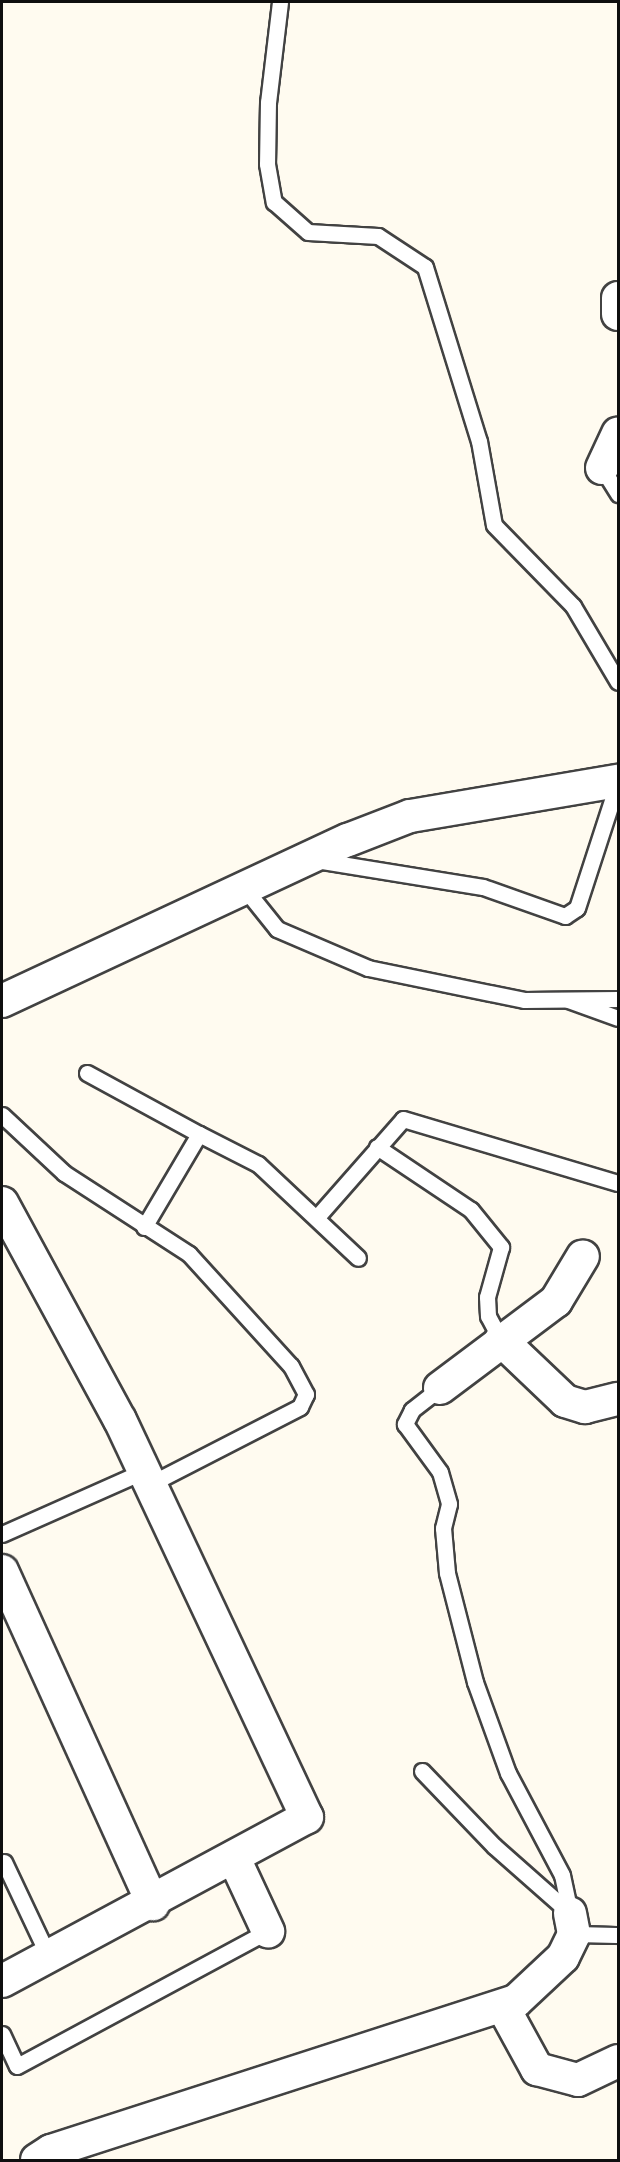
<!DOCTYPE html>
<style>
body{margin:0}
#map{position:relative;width:620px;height:2162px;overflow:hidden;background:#fffbf0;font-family:Merriweather,serif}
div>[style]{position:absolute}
.roads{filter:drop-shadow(2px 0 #424242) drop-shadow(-2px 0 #424242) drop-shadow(0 2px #424242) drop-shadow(0 -2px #424242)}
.service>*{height:15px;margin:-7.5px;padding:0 7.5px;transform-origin:7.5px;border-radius:7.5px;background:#fff}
.minor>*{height:32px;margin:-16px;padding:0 16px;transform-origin:16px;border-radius:16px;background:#fff}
span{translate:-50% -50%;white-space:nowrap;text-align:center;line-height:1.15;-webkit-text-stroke:6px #fff;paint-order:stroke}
.frame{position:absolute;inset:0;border:3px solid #0f0f0f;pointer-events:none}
</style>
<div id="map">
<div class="roads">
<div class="service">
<i style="left:280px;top:2px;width:101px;rotate:96.8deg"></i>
<i style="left:268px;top:102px;width:62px;rotate:90.9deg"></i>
<i style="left:267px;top:164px;width:39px;rotate:80deg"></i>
<i style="left:274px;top:202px;width:45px;rotate:41.4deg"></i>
<i style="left:308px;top:232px;width:70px;rotate:3.3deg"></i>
<i style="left:378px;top:236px;width:56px;rotate:33.4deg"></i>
<i style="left:425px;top:267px;width:182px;rotate:72.8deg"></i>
<i style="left:479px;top:441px;width:85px;rotate:79.9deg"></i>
<i style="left:494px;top:525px;width:113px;rotate:45.7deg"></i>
<i style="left:573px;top:606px;width:88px;rotate:59.4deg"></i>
<i style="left:602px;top:468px;width:31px;rotate:58deg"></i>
<i style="left:316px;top:860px;width:169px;rotate:9.2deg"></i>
<i style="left:483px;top:887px;width:87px;rotate:19.5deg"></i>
<i style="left:565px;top:916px;width:14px;rotate:-34deg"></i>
<i style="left:577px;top:908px;width:133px;rotate:-72deg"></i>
<i style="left:245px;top:889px;width:51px;rotate:51.3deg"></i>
<i style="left:277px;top:929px;width:99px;rotate:23.2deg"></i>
<i style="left:368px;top:968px;width:159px;rotate:11.6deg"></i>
<i style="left:524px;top:1000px;width:94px;rotate:-0.6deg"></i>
<i style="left:568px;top:1000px;width:53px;rotate:19.8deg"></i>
<i style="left:87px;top:1073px;width:128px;rotate:28.6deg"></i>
<i style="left:199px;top:1134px;width:108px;rotate:120.6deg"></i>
<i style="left:2px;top:1115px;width:85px;rotate:43.1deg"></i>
<i style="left:64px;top:1173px;width:149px;rotate:32.9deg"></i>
<i style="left:189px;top:1254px;width:151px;rotate:47.7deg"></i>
<i style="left:291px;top:1366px;width:32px;rotate:62deg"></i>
<i style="left:306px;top:1394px;width:14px;rotate:115deg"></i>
<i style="left:300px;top:1407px;width:169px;rotate:152.8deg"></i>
<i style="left:199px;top:1134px;width:66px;rotate:27deg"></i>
<i style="left:258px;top:1164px;width:137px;rotate:43.2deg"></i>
<i style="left:377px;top:1147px;width:113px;rotate:33.8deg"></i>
<i style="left:471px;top:1210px;width:48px;rotate:51deg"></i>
<i style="left:501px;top:1247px;width:52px;rotate:105.6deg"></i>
<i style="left:487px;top:1297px;width:19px;rotate:87deg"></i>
<i style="left:488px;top:1316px;width:27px;rotate:62deg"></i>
<i style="left:317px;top:1217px;width:130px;rotate:-48.7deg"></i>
<i style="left:403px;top:1119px;width:224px;rotate:16.6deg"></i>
<i style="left:440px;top:1388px;width:36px;rotate:142deg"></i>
<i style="left:412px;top:1410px;width:16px;rotate:117deg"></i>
<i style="left:405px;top:1424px;width:59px;rotate:53.9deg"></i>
<i style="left:440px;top:1472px;width:33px;rotate:74deg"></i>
<i style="left:449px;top:1504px;width:25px;rotate:104deg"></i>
<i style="left:443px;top:1528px;width:45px;rotate:84.9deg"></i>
<i style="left:447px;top:1573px;width:113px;rotate:75.6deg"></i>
<i style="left:475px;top:1682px;width:97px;rotate:70.1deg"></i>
<i style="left:508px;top:1773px;width:115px;rotate:62.1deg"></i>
<i style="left:562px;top:1875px;width:39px;rotate:78deg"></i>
<i style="left:2px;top:1534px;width:155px;rotate:-23.9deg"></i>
<i style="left:422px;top:1771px;width:104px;rotate:46.2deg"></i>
<i style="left:494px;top:1846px;width:101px;rotate:41.4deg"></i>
<i style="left:4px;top:1862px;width:105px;rotate:64.7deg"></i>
<i style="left:574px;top:1934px;width:44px;rotate:1.3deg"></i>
<i style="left:2px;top:2034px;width:35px;rotate:65deg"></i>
<i style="left:17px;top:2066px;width:285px;rotate:-28.3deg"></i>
</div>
<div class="minor">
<i style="left:618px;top:298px;width:16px;rotate:90deg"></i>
<i style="left:602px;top:468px;width:38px;rotate:-65deg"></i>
<i style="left:2px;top:1001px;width:382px;rotate:-25deg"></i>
<i style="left:348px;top:840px;width:66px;rotate:-21.2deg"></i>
<i style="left:410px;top:816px;width:211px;rotate:-9.6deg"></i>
<i style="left:2px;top:1203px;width:247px;rotate:61.5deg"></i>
<i style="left:120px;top:1420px;width:439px;rotate:64.8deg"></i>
<i style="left:307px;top:1817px;width:346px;rotate:151.7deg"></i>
<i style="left:501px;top:1340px;width:88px;rotate:43.6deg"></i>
<i style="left:565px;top:1401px;width:21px;rotate:17deg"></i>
<i style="left:585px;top:1407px;width:34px;rotate:-14deg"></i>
<i style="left:440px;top:1388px;width:145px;rotate:-36.9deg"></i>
<i style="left:556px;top:1301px;width:52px;rotate:-59deg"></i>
<i style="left:2px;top:1571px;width:366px;rotate:65.6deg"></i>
<i style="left:234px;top:1858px;width:81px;rotate:65deg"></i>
<i style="left:503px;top:2007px;width:71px;rotate:61.3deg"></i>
<i style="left:537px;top:2069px;width:42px;rotate:15deg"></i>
<i style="left:578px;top:2080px;width:44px;rotate:-25.4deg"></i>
<i style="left:37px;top:2160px;width:17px;rotate:-33deg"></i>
<i style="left:51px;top:2151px;width:489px;rotate:-17.9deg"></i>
<i style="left:516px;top:2001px;width:64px;rotate:-43.1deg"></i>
<i style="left:563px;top:1957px;width:25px;rotate:-64deg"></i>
<i style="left:574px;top:1934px;width:21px;rotate:-101deg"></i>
</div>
</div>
<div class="frame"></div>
</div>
